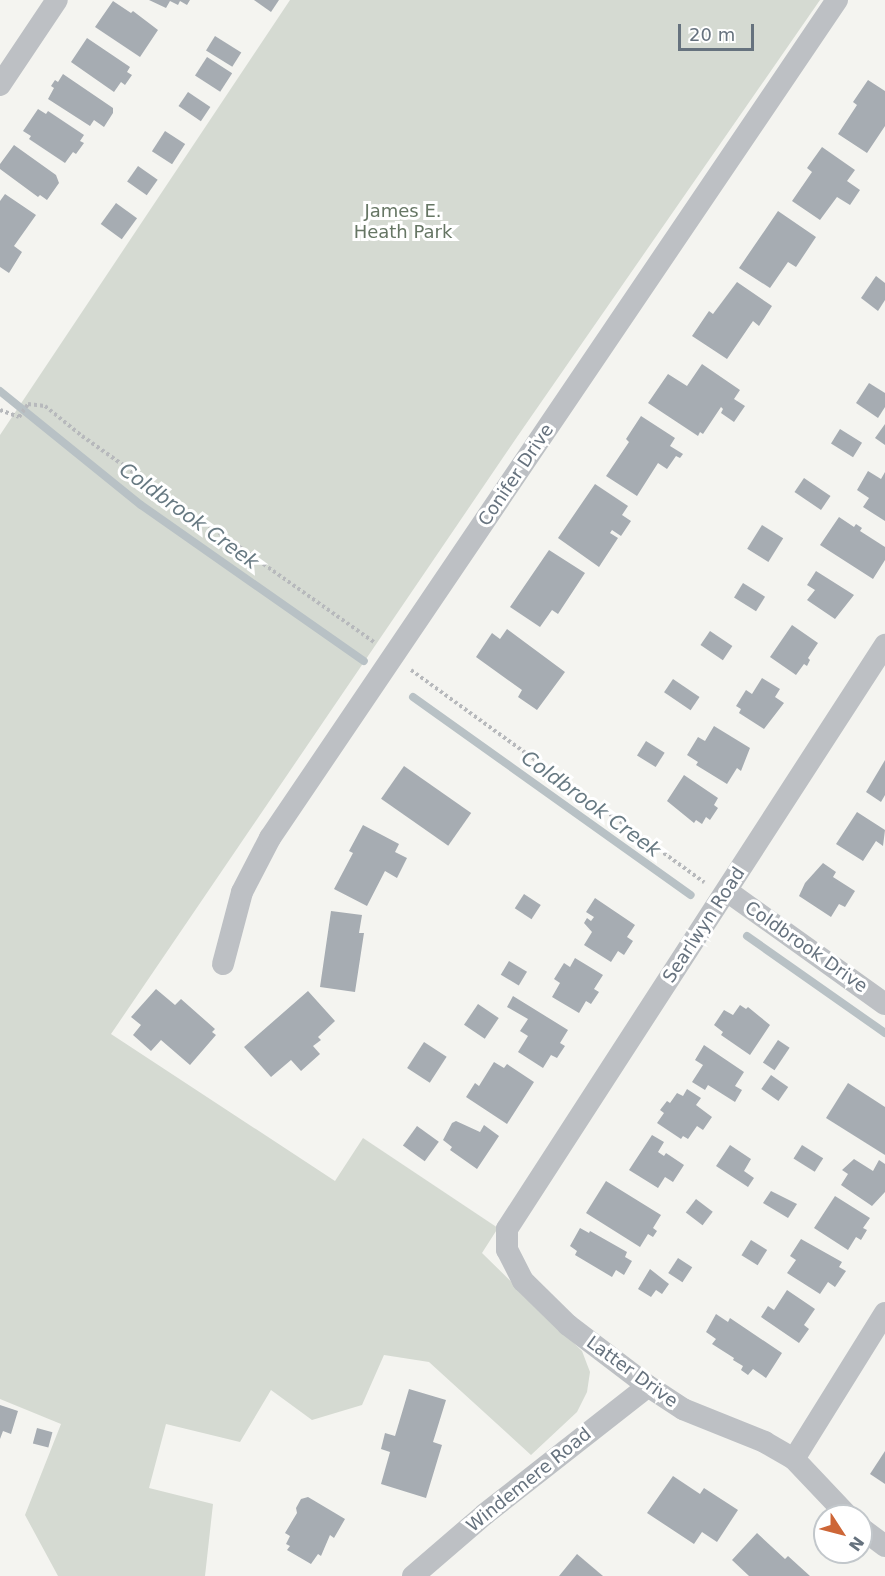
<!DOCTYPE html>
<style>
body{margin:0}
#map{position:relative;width:885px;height:1576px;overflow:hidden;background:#f4f4f0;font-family:"DejaVu Sans",sans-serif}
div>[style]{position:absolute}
.green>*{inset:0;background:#d5dad2}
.stream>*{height:8px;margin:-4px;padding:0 4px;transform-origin:4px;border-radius:4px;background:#b8c1c5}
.building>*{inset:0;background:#a6acb2;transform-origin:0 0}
.path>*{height:4px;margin-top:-2px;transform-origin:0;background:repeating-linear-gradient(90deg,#b7b9bc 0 3px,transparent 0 6px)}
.minor>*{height:22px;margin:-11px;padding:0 11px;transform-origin:11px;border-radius:11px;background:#bdc0c4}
span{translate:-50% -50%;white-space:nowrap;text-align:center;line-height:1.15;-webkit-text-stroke:6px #fff;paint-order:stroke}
.park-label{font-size:18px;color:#667664}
.street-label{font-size:18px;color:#66727e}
.water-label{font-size:20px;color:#677982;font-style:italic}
.north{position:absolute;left:813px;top:1504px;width:60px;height:60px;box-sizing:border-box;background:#fff;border:2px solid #c2c7cb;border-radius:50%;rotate:126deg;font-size:16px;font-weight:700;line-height:24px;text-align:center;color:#66727e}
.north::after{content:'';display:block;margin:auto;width:21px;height:27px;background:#cd6637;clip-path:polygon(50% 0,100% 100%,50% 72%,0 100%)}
.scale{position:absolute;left:678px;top:24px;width:76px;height:27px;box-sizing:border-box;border:3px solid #66727e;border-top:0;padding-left:8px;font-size:18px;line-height:21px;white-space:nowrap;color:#66727e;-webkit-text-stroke:4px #fff;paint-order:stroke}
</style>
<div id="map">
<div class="green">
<i style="clip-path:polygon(290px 0,820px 0,517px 437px,111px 1034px,335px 1181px,363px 1138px,498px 1228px,482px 1253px,582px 1351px,590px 1372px,587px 1392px,577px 1412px,531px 1455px,429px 1362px,384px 1355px,362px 1405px,312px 1420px,271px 1390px,240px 1442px,166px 1424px,149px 1488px,213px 1504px,205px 1576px,58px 1576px,25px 1515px,61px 1424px,0 1399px,0 435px)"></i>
</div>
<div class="stream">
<i style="left:0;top:391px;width:181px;rotate:39deg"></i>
<i style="left:141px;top:505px;width:272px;rotate:35deg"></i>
<i style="left:413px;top:697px;width:341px;rotate:35.5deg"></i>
<i style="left:747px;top:936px;width:169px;rotate:35.1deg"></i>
</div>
<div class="building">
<i style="clip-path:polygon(149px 0,190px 0,187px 5px,180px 1px,178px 5px,170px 1px,166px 8px)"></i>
<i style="clip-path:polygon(254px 0,279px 0,271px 12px)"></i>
<i style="clip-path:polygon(113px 1px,131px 13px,133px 11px,158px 30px,140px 57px,95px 27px)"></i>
<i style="left:215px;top:36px;width:31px;height:17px;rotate:32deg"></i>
<i style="clip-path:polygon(87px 38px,130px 67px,127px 72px,132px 75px,125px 85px,121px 82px,114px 92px,71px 62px)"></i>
<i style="left:207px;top:57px;width:30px;height:22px;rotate:33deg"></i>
<i style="clip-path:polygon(63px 74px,113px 108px,113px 113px,104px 127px,94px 120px,90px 126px,48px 99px,54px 88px,51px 86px,55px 80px,58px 82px)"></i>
<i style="clip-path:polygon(868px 80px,885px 91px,885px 126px,867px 153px,838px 134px,857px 105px,853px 102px)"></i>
<i style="left:188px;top:92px;width:27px;height:17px;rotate:34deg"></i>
<i style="clip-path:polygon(38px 109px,46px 114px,48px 111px,84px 135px,80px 141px,84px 143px,76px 154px,73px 152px,65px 163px,29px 139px,31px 136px,23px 131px)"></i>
<i style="left:165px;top:131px;width:24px;height:24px;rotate:33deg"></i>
<i style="clip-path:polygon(14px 145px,56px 175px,59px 183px,47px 200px,40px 195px,38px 197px,0 169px,0 164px)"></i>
<i style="clip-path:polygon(822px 147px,855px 170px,847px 181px,860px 190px,850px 205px,837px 197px,820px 220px,792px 201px,812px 172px,807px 168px)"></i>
<i style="left:138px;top:166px;width:24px;height:19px;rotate:35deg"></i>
<i style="clip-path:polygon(5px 194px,36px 215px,14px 246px,22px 252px,9px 273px,0 267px,0 201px)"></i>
<i style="left:116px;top:203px;width:26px;height:26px;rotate:36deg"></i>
<i style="clip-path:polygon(778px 211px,816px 237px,796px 267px,788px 262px,770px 288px,739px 268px)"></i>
<i style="clip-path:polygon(876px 276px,885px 283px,885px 300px,878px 311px,861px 298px)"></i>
<i style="clip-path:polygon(737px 282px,772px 306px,759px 326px,753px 321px,727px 359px,692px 336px,709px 311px,713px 314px)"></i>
<i style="clip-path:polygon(702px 364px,740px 390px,734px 399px,745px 406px,734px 422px,721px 413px,723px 409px,721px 407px,703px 434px,700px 432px,698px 436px,648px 403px,668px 374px,687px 386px)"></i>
<i style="clip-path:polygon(869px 383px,885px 393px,885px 407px,878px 418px,856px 403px)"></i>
<i style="clip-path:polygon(641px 416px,675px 438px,670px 446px,683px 454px,680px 458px,676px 456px,667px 469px,658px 463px,637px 496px,606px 476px,629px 442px,626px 439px)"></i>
<i style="clip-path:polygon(885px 424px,885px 445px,875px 438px)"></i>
<i style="left:840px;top:429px;width:26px;height:17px;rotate:32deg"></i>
<i style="clip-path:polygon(868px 471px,881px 479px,885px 472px,885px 521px,863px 507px,869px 498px,857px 490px)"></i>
<i style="left:804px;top:478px;width:32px;height:17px;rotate:34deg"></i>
<i style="clip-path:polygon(595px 484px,628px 506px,622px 515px,631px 521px,621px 536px,612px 530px,610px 533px,618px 538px,599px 567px,558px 538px)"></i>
<i style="clip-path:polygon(839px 517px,854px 527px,856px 524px,862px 528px,860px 531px,885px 547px,885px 560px,873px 579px,820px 545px)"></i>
<i style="left:762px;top:525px;width:25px;height:28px;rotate:32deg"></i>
<i style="clip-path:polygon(549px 550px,585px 573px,558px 614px,552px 610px,540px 627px,510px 607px)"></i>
<i style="clip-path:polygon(816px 571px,854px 595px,835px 619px,807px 600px,815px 590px,807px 585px)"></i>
<i style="left:743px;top:583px;width:26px;height:17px;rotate:32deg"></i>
<i style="clip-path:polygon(792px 625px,818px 643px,808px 658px,810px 660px,807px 666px,804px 664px,796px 675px,770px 657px)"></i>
<i style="clip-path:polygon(507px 629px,565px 672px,537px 710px,518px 697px,522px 690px,476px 657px,492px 633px,500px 639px)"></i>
<i style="left:710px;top:631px;width:27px;height:17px;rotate:34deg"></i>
<i style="clip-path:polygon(762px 678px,780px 689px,775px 697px,784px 703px,764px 729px,739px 713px,741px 709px,736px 706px,746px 690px,752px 694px)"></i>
<i style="left:673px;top:679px;width:32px;height:16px;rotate:34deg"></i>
<i style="clip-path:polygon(714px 726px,750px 748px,741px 771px,737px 768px,727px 784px,696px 765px,698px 762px,687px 755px,698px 737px,705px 741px)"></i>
<i style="left:646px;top:741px;width:22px;height:17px;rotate:32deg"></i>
<i style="clip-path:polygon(885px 760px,885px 795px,881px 802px,866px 792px)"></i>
<i style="left:404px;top:766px;width:82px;height:40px;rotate:35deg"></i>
<i style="clip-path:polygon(684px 775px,718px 798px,714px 805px,718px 808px,710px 820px,706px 817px,702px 824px,696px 820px,694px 823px,667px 801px)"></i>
<i style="clip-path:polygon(857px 812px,885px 830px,883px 846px,876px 841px,863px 861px,836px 844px)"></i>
<i style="clip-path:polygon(363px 825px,399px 844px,395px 852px,407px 858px,397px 878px,385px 871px,367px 906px,334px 889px,353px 853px,349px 851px)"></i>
<i style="clip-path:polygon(823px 863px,836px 872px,833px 877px,855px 891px,845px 907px,839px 904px,831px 917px,799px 896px,805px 883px)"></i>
<i style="left:524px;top:894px;width:20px;height:17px;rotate:33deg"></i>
<i style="clip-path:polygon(595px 898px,635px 925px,627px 937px,633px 941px,624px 955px,618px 951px,611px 962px,584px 945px,592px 932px,584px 923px,587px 918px,591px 921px,594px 917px,586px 912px)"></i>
<i style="clip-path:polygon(331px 911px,362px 915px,359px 933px,364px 933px,355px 992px,320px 987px)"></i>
<i style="clip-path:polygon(575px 958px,603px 975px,594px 989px,599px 992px,591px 1004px,586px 1001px,579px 1013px,552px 997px,560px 983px,554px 979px,564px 963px,570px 967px)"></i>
<i style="left:509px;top:961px;width:21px;height:16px;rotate:31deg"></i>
<i style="clip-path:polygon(156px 989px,175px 1005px,181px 999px,215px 1029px,212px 1032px,216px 1035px,190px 1065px,161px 1040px,151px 1051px,133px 1035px,141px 1025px,131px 1017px)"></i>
<i style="clip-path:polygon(308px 991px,335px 1021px,318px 1037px,321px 1040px,313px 1046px,320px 1054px,301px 1071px,291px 1060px,271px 1077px,244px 1047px)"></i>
<i style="clip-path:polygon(513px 996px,568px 1030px,560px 1043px,565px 1046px,557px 1058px,551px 1055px,543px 1068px,518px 1052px,528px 1036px,520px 1031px,528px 1019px,507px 1007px)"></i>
<i style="left:478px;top:1004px;width:25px;height:25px;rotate:34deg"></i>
<i style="clip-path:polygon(740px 1005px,746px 1009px,748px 1007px,770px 1025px,750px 1055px,721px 1035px,723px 1032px,714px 1025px,724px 1010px,733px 1015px)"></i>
<i style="left:778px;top:1040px;width:14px;height:27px;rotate:34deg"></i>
<i style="left:424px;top:1042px;width:27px;height:31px;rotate:33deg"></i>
<i style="clip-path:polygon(704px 1045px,744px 1072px,735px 1086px,742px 1090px,735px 1102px,708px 1085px,705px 1090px,692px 1082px,703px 1065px,695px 1060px)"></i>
<i style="clip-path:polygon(494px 1062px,504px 1068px,507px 1064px,534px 1082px,507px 1124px,466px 1097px,475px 1083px,479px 1086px)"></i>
<i style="left:771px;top:1075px;width:21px;height:17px;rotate:35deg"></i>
<i style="clip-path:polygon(848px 1083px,885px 1107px,885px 1155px,826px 1118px)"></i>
<i style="clip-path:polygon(687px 1089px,701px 1098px,696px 1105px,712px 1117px,703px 1130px,697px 1126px,688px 1139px,683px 1136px,681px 1139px,657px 1123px,664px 1113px,660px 1110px,667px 1101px,670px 1103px,677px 1093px,683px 1096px)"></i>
<i style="clip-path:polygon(456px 1121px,480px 1132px,484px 1125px,499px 1136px,477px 1169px,450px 1150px,452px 1147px,443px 1140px,452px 1123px)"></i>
<i style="left:417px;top:1126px;width:27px;height:24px;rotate:36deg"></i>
<i style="clip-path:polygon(652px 1135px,664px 1142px,658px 1152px,664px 1156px,666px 1153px,684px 1165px,673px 1182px,665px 1177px,658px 1188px,629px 1170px)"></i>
<i style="clip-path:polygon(730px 1145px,751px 1159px,744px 1171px,754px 1178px,748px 1187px,716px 1166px)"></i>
<i style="left:802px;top:1145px;width:25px;height:16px;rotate:32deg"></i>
<i style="clip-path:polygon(854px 1159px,873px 1171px,879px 1160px,885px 1164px,885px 1192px,872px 1206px,841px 1185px,848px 1174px,842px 1170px)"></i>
<i style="clip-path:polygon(606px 1181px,661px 1215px,653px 1228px,657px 1231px,653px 1237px,648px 1234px,640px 1247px,586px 1213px)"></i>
<i style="clip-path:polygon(771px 1191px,797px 1204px,788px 1218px,763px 1203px)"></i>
<i style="clip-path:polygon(835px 1196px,870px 1218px,863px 1228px,867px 1230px,861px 1240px,856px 1237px,848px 1250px,814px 1228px)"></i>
<i style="left:696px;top:1199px;width:21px;height:17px;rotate:37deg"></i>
<i style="clip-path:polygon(580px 1228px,589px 1233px,590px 1231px,627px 1252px,625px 1257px,632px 1261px,624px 1275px,616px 1270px,612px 1277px,575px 1255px,577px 1251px,570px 1246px)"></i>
<i style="clip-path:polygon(801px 1239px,842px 1262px,839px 1267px,846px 1271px,835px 1287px,828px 1282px,820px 1294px,787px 1273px,796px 1260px,790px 1256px)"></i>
<i style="left:751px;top:1240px;width:19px;height:18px;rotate:32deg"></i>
<i style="left:678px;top:1258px;width:17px;height:18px;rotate:33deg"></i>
<i style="clip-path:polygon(650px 1269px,669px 1284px,662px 1294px,656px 1290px,651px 1297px,638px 1289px)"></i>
<i style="clip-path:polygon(787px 1290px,815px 1309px,804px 1325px,809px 1329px,799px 1343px,761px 1317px,768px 1306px,774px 1310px)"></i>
<i style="clip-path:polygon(716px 1314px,728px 1322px,730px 1318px,782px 1353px,766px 1378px,753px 1369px,748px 1375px,741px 1370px,743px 1366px,733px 1360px,734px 1358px,712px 1344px,716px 1339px,706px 1332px)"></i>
<i style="clip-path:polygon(409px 1389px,446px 1400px,433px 1442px,442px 1445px,426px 1498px,381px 1484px,390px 1452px,381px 1449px,385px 1433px,395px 1436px)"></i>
<i style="clip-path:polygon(0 1405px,18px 1411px,11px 1434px,3px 1431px,0 1439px)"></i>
<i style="left:37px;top:1428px;width:16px;height:16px;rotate:15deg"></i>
<i style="clip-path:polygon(885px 1451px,885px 1484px,870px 1474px)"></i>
<i style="clip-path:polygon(673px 1476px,700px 1494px,704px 1488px,738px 1510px,717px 1542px,702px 1532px,694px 1544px,647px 1513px)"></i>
<i style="clip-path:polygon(308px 1497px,345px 1519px,334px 1538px,330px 1535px,321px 1556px,318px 1554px,311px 1564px,287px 1550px,290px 1546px,286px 1544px,290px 1536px,285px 1533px,297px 1513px,296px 1508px,301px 1499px)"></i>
<i style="clip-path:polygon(757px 1533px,785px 1559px,788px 1556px,810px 1576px,749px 1576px,732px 1560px)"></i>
<i style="clip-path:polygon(577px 1554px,603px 1576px,559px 1576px)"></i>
</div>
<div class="path">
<i style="left:0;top:410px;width:20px;rotate:20deg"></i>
<i style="left:19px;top:417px;width:16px;rotate:-55deg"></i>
<i style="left:28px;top:404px;width:17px;rotate:7deg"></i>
<i style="left:45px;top:406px;width:48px;rotate:39deg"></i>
<i style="left:82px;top:436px;width:357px;rotate:35.2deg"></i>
<i style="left:411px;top:670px;width:362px;rotate:35.9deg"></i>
</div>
<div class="minor">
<i style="left:0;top:85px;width:102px;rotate:-56.2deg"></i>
<i style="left:727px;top:891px;width:194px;rotate:35.6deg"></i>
<i style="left:223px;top:964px;width:74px;rotate:-75.2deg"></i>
<i style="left:242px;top:892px;width:61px;rotate:-62.6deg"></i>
<i style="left:270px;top:838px;width:1012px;rotate:-55.92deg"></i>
<i style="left:794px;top:1459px;width:172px;rotate:-58.1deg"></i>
<i style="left:848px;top:1516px;width:79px;rotate:-133.5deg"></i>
<i style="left:794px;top:1459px;width:34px;rotate:-150deg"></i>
<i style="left:765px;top:1442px;width:88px;rotate:-158.1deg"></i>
<i style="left:683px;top:1409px;width:42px;rotate:-146.7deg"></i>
<i style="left:648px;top:1386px;width:101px;rotate:-142.7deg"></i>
<i style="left:568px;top:1325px;width:63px;rotate:-135.6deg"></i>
<i style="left:523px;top:1281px;width:35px;rotate:-117deg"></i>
<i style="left:507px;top:1250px;width:21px;rotate:-90deg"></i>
<i style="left:507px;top:1229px;width:696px;rotate:-57.09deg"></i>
<i style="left:861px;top:1528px;width:30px;rotate:37deg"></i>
<i style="left:413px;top:1576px;width:95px;rotate:-40.7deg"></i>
<i style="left:485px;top:1514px;width:207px;rotate:-38.1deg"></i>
</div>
<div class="park-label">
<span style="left:403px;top:222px">James E.<br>Heath Park</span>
</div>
<div class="street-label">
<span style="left:516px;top:475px;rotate:-56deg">Conifer Drive</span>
<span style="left:704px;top:925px;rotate:-57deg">Searlwyn Road</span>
<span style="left:806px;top:947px;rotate:35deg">Coldbrook Drive</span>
<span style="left:632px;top:1372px;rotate:36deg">Latter Drive</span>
<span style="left:529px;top:1480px;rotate:-39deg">Windemere Road</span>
</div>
<div class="water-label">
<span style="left:189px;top:516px;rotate:36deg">Coldbrook Creek</span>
<span style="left:591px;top:804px;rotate:36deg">Coldbrook Creek</span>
</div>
<div class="north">N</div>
<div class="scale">20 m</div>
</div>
